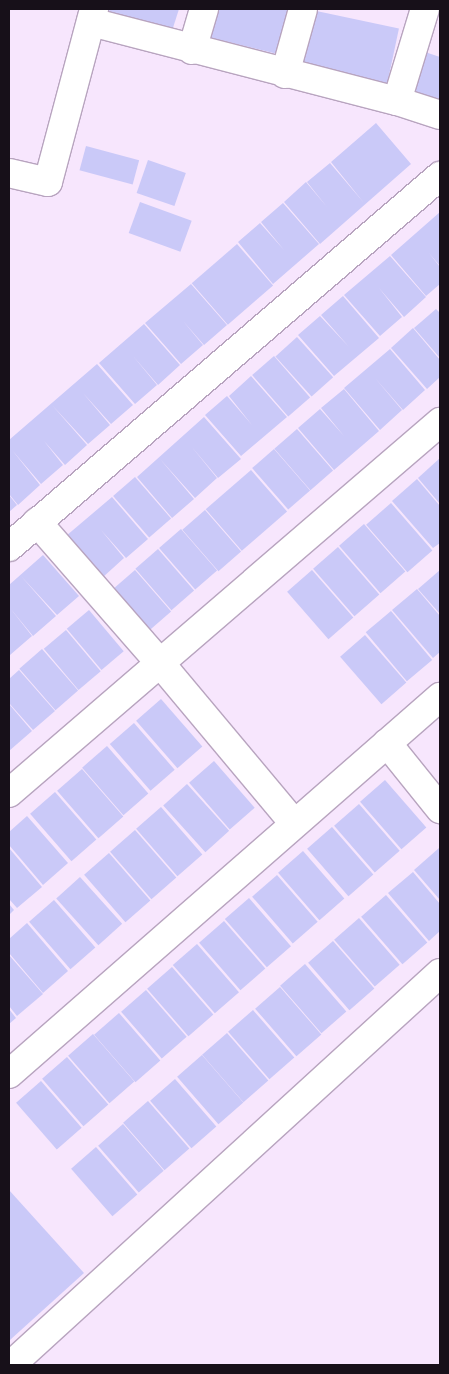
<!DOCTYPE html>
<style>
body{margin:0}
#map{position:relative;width:449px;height:1374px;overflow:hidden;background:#f7e6fd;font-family:"Source Serif 4",serif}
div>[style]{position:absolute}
.building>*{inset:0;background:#cac9f8;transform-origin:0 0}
.roads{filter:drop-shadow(1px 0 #b8a4bf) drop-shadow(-1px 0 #b8a4bf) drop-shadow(0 1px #b8a4bf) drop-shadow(0 -1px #b8a4bf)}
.minor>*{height:28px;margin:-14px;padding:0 14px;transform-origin:14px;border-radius:14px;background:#fff}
span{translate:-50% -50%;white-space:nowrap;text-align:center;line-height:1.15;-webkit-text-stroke:4.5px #fff;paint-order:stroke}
.frame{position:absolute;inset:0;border:10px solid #171019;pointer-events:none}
</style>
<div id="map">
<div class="building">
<i style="clip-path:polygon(103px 9px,179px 9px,171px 34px,101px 15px)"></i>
<i style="clip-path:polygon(215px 9px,298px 9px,286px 56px,208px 37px)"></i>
<i style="left:307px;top:9px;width:94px;height:60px;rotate:12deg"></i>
<i style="clip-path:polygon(425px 52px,440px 57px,440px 102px,412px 92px)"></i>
<i style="clip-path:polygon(376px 123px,411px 164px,320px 244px,284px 202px,306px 182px,327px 207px,307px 182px,330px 163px,364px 203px,331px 162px)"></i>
<i style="left:86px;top:146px;width:55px;height:25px;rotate:15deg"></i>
<i style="left:148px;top:160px;width:40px;height:35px;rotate:19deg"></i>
<i style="left:140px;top:202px;width:55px;height:33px;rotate:20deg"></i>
<i style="clip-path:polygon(283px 203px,319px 244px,273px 284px,238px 242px,260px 223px,284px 250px,261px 222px)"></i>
<i style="clip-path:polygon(440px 212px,440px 266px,429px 253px,440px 267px,440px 284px,426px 296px,391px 255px)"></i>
<i style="left:237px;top:244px;width:55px;height:60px;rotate:49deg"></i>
<i style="clip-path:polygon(390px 256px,426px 297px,404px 317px,379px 288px,402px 317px,380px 336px,344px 295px)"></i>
<i style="clip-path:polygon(191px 284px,227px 325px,204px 345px,183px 321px,203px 345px,181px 364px,145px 323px)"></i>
<i style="clip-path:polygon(343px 296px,379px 338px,334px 376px,298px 335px,320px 316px,349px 347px,321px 315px)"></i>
<i style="clip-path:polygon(436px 309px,440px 313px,440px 358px,414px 328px)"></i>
<i style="clip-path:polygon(144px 324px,180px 365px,158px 385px,133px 356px,157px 385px,135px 404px,99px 363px)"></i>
<i style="clip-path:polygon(413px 328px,440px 360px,440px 377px,427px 389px,391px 348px)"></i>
<i style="left:297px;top:337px;width:54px;height:29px;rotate:48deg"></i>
<i style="clip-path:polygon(390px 349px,425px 390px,403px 410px,375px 378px,402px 410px,380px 430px,344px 388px)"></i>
<i style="left:274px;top:356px;width:55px;height:29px;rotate:49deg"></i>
<i style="clip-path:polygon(97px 364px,133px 405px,111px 424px,83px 393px,110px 425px,88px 444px,52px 405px,87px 445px,65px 465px,44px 441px,63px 465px,41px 484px,12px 450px,40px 485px,18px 505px,9px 494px,9px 440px)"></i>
<i style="clip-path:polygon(251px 376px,287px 417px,241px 456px,205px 415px,227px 396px,252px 425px,229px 396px)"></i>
<i style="clip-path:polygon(344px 389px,379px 431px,334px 470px,298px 428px,320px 409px,344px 436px,321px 408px)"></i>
<i style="clip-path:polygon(204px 417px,241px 459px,218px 478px,191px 446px,217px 478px,195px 498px,160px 459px,194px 499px,172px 518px,137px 477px)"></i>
<i style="left:297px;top:429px;width:55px;height:30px;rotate:49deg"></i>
<i style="left:274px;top:449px;width:55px;height:29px;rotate:49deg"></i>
<i style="clip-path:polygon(440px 458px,440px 504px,418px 478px)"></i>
<i style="left:251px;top:470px;width:55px;height:60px;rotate:49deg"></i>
<i style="left:135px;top:477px;width:55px;height:29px;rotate:49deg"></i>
<i style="clip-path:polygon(417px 479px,440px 506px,440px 543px,433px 548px,392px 501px)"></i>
<i style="clip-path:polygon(9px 495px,17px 505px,9px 512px)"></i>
<i style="clip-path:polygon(112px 497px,148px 539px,126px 558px,101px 530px,124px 558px,102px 578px,66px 536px)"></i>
<i style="left:391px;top:503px;width:63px;height:33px;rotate:49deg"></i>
<i style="left:205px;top:510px;width:55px;height:30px;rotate:49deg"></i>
<i style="left:364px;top:524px;width:63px;height:33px;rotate:49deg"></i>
<i style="left:181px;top:529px;width:55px;height:29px;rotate:49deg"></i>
<i style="left:338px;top:547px;width:63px;height:33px;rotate:49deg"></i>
<i style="left:158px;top:549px;width:55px;height:30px;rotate:49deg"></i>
<i style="clip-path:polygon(43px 555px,79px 596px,57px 615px,21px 576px,56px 616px,33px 636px,10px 608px,32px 636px,10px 655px,9px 585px)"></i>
<i style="left:135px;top:570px;width:55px;height:29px;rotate:49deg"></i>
<i style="left:312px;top:570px;width:63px;height:33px;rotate:49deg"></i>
<i style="clip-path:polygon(440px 570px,440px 614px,418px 589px)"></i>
<i style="clip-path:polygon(417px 589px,440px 616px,440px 652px,433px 658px,392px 610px)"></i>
<i style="left:89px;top:610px;width:54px;height:29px;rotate:50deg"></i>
<i style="left:391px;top:611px;width:64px;height:33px;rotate:50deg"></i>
<i style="left:66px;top:630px;width:54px;height:29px;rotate:50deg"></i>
<i style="left:365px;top:635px;width:63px;height:33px;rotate:49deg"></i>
<i style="left:42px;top:649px;width:55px;height:30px;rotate:49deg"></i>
<i style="clip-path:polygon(19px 670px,55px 711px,33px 730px,9px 703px,9px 679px)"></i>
<i style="left:161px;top:699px;width:63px;height:33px;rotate:49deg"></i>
<i style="clip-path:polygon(9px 704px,32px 731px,9px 751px)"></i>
<i style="left:134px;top:723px;width:62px;height:32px;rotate:49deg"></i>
<i style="left:107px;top:746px;width:63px;height:33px;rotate:49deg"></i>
<i style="left:214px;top:761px;width:62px;height:33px;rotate:49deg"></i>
<i style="left:82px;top:769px;width:63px;height:33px;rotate:49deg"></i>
<i style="left:385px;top:780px;width:63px;height:33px;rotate:49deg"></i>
<i style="left:187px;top:784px;width:63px;height:32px;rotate:48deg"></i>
<i style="left:55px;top:792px;width:63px;height:33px;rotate:49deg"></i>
<i style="left:359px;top:804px;width:62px;height:33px;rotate:49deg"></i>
<i style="left:161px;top:807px;width:63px;height:33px;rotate:49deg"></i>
<i style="clip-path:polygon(27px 816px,68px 863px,43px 885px,9px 845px,9px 832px)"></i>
<i style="left:332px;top:827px;width:63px;height:33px;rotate:49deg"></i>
<i style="left:135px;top:830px;width:63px;height:33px;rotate:49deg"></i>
<i style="clip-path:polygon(9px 848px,42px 887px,17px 908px,9px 899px)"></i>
<i style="clip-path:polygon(439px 848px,440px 849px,440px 900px,414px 870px)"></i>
<i style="left:303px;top:851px;width:63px;height:33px;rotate:49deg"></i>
<i style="left:109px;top:853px;width:63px;height:33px;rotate:49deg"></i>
<i style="clip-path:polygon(413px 872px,440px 904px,440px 931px,429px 941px,388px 893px)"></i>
<i style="left:277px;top:875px;width:62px;height:33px;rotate:49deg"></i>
<i style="left:80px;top:877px;width:63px;height:32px;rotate:48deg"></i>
<i style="left:386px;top:895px;width:63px;height:33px;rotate:49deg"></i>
<i style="left:249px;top:898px;width:64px;height:32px;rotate:49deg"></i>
<i style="left:54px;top:900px;width:63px;height:33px;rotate:49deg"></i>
<i style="clip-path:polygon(9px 904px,14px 910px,9px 915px)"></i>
<i style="left:359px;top:918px;width:62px;height:33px;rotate:49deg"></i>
<i style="left:224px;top:921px;width:63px;height:33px;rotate:49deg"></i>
<i style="clip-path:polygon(27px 923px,68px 971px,43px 993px,9px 953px,9px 939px)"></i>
<i style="left:333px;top:941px;width:63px;height:33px;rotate:49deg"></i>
<i style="left:197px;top:944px;width:64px;height:32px;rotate:49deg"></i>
<i style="clip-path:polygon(9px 955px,43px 994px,17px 1016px,9px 1006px)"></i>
<i style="left:305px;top:964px;width:63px;height:33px;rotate:49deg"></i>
<i style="left:172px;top:967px;width:63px;height:33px;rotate:49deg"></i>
<i style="left:280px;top:987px;width:63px;height:33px;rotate:49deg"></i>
<i style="left:146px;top:990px;width:62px;height:33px;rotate:49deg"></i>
<i style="clip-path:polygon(9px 1009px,16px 1018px,9px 1024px)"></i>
<i style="left:253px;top:1010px;width:63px;height:33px;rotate:49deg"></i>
<i style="left:119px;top:1013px;width:63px;height:33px;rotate:49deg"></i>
<i style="left:227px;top:1033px;width:63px;height:33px;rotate:49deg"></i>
<i style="left:93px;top:1034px;width:63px;height:33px;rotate:49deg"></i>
<i style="left:202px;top:1055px;width:63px;height:33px;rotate:49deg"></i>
<i style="left:67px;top:1057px;width:63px;height:33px;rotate:49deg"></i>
<i style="left:175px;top:1079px;width:63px;height:33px;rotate:49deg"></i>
<i style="left:41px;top:1081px;width:62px;height:33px;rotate:49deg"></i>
<i style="left:148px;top:1101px;width:63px;height:33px;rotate:49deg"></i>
<i style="left:123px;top:1124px;width:62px;height:33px;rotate:49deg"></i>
<i style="left:96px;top:1147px;width:63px;height:33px;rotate:49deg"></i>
<i style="clip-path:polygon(9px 1190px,84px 1273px,10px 1340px,9px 1338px)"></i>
</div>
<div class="roads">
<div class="minor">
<i style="left:91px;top:22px;width:316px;rotate:14.5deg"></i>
<i style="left:397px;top:101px;width:45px;rotate:18deg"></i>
<i style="left:192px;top:50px;width:43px;rotate:-73.7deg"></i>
<i style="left:285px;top:74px;width:67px;rotate:-74.5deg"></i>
<i style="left:397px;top:101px;width:96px;rotate:-73.1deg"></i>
<i style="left:9px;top:173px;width:40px;rotate:13deg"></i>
<i style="left:48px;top:182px;width:179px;rotate:-75.1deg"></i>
<i style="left:37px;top:522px;width:187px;rotate:48.9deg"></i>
<i style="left:160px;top:663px;width:209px;rotate:50.1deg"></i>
<i style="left:9px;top:547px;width:569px;rotate:-40.72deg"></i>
<i style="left:387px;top:743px;width:85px;rotate:51.2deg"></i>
<i style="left:9px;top:793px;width:569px;rotate:-40.72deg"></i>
<i style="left:9px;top:1074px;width:573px;rotate:-41.18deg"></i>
<i style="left:11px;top:1365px;width:581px;rotate:-42.42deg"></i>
</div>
</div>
<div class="frame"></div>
</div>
